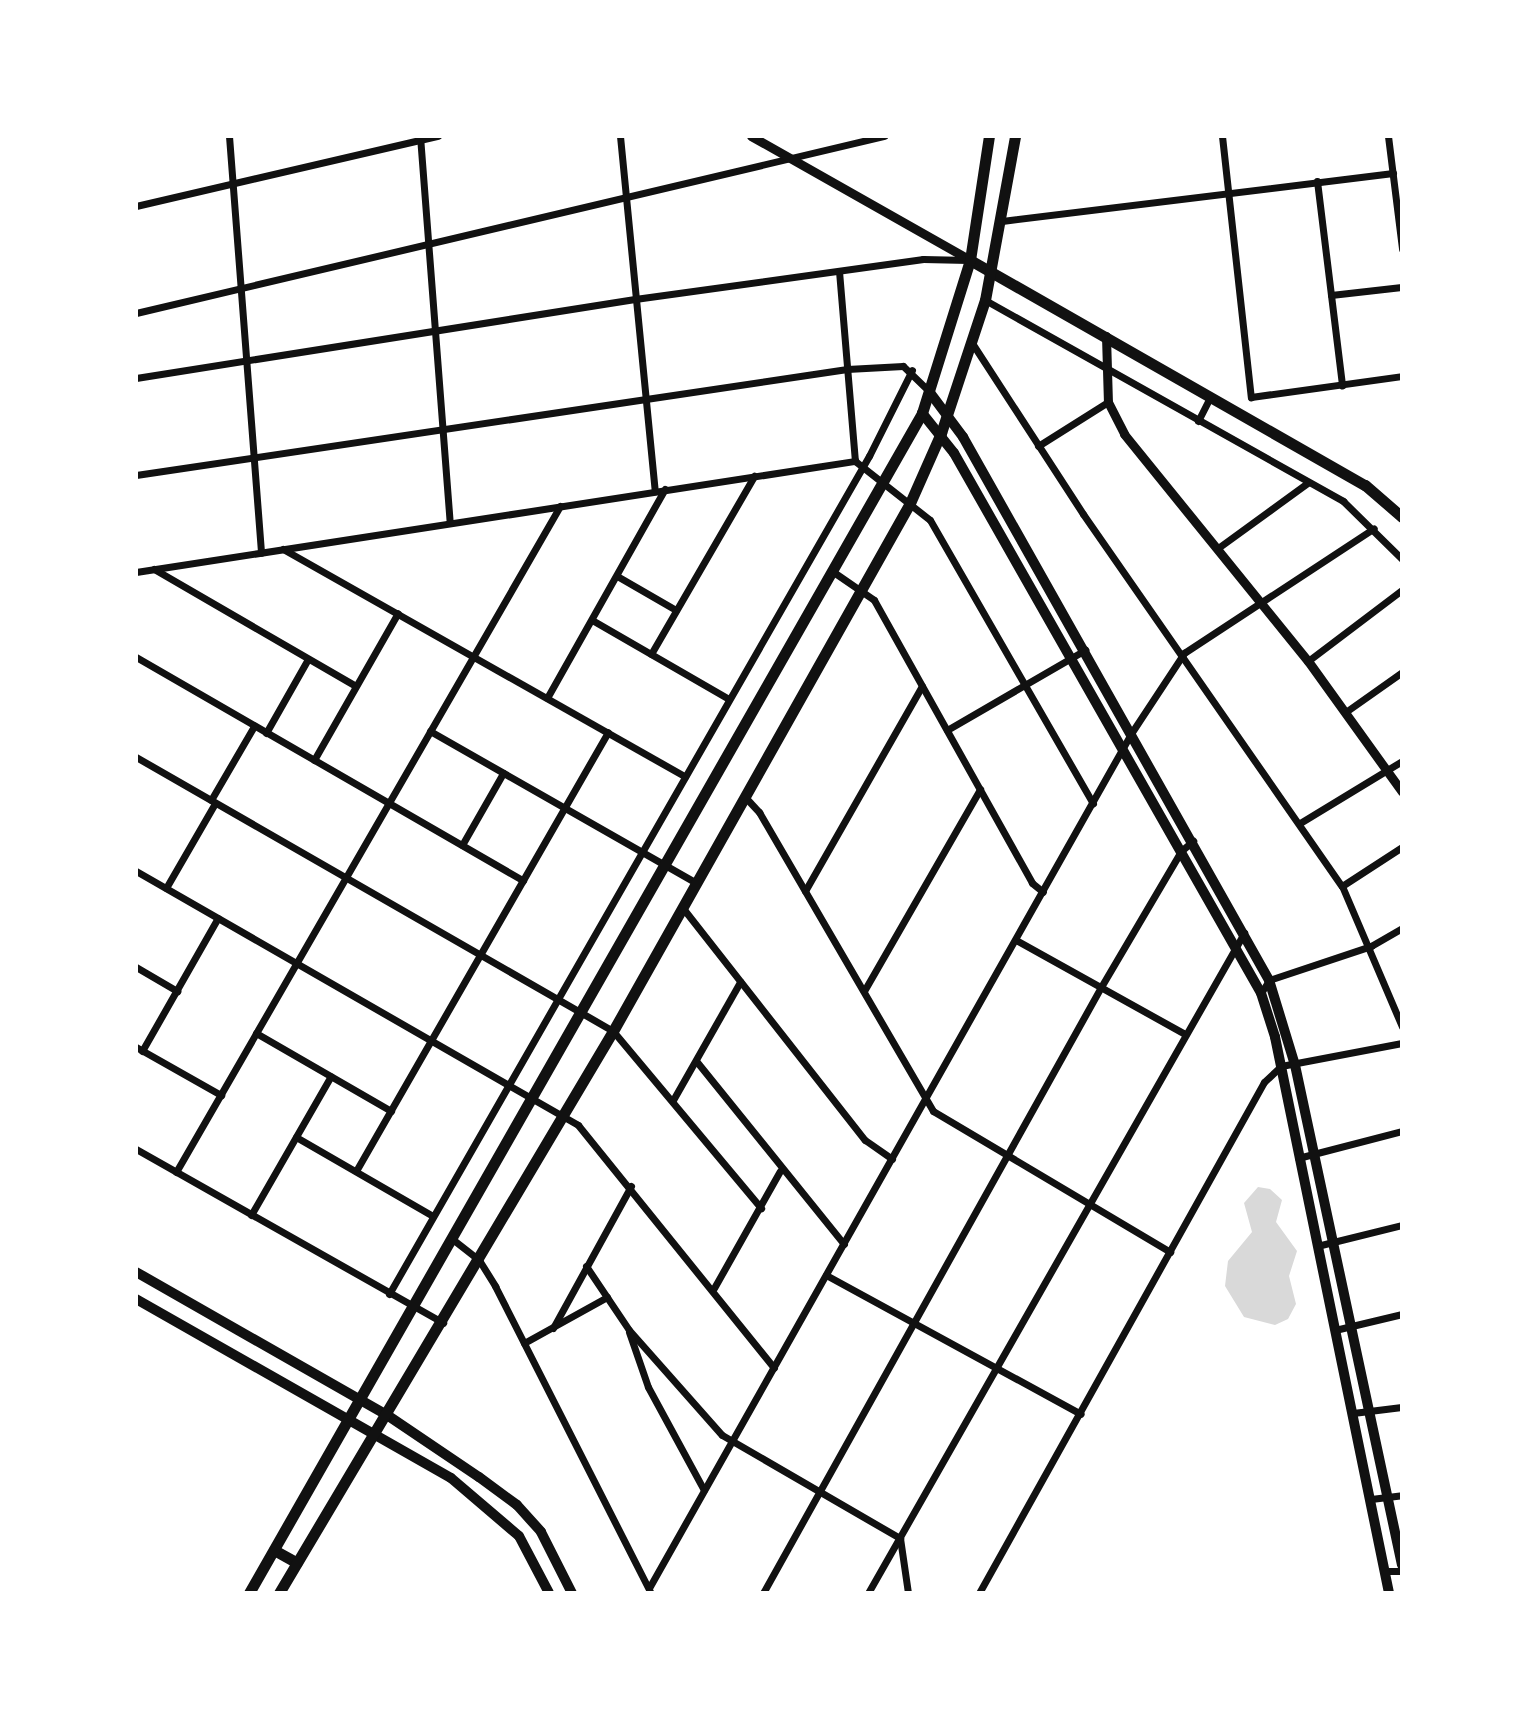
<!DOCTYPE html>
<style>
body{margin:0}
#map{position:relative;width:1538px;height:1729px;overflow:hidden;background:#fff;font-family:"Work Sans",sans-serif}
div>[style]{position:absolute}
.water>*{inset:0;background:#d9d9d9}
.minor>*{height:7px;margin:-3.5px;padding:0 3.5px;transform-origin:3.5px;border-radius:3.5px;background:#111}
.tertiary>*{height:9px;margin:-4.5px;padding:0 4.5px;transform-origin:4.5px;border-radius:4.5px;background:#111}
.secondary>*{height:10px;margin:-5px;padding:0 5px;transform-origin:5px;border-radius:5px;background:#111}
.trunk>*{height:11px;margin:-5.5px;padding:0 5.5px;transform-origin:5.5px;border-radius:5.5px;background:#111}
span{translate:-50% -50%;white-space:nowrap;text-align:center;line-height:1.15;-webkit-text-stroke:6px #fff;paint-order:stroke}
.frame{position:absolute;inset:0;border:138px solid #fff;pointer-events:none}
</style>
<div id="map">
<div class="water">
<i style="clip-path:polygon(1258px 1187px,1270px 1189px,1282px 1200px,1276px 1222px,1297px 1251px,1289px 1276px,1296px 1304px,1288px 1319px,1275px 1325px,1244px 1317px,1225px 1286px,1228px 1261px,1252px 1232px,1244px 1203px)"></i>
</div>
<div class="minor">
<i style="left:229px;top:136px;width:418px;rotate:85.6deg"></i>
<i style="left:420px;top:136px;width:388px;rotate:85.6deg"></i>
<i style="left:620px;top:136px;width:357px;rotate:84.4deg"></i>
<i style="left:1222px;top:136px;width:263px;rotate:83.7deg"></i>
<i style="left:1388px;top:136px;width:114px;rotate:82.9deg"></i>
<i style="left:1317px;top:181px;width:206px;rotate:83deg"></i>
<i style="left:136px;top:206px;width:310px;rotate:-13.1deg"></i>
<i style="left:1002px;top:221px;width:394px;rotate:-7deg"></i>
<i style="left:839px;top:271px;width:191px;rotate:85.2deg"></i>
<i style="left:1331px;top:295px;width:71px;rotate:-6.4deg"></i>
<i style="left:985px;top:300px;width:411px;rotate:29.3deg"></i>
<i style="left:1343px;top:501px;width:83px;rotate:44.5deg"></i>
<i style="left:136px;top:313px;width:769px;rotate:-13.31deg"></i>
<i style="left:972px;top:343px;width:204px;rotate:57deg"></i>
<i style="left:1083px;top:514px;width:453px;rotate:55.2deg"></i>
<i style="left:1342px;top:886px;width:153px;rotate:66.9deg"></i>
<i style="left:136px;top:378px;width:505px;rotate:-9deg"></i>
<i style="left:635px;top:299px;width:291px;rotate:-7.9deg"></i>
<i style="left:923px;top:259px;width:45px;rotate:1.3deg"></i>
<i style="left:1251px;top:397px;width:152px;rotate:-7.9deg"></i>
<i style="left:1198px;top:421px;width:27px;rotate:-63deg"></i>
<i style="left:1038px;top:446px;width:83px;rotate:-32.2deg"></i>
<i style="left:136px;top:475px;width:719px;rotate:-8.48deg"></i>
<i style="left:847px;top:369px;width:56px;rotate:-3.1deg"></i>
<i style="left:903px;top:366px;width:37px;rotate:44deg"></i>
<i style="left:1218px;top:548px;width:112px;rotate:-36deg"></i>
<i style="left:283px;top:549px;width:462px;rotate:29.5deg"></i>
<i style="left:154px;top:569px;width:233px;rotate:30.1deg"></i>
<i style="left:832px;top:571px;width:51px;rotate:34.6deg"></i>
<i style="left:874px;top:600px;width:324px;rotate:60.8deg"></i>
<i style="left:1032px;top:883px;width:14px;rotate:39deg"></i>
<i style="left:136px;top:572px;width:728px;rotate:-8.78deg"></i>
<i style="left:855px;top:461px;width:95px;rotate:38.2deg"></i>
<i style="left:930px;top:520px;width:327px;rotate:60.1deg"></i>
<i style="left:617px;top:576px;width:68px;rotate:30deg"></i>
<i style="left:592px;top:620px;width:158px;rotate:30deg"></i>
<i style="left:651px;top:654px;width:206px;rotate:-59.9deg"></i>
<i style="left:136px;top:657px;width:447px;rotate:30deg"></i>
<i style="left:1308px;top:661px;width:118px;rotate:-37.1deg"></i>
<i style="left:547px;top:698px;width:240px;rotate:-60.6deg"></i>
<i style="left:1347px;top:711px;width:67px;rotate:-35.3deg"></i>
<i style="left:947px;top:730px;width:160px;rotate:-30.1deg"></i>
<i style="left:430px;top:731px;width:306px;rotate:29.7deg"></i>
<i style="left:266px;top:733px;width:85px;rotate:-60.4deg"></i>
<i style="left:136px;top:757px;width:550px;rotate:29.87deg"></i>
<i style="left:613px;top:1031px;width:231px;rotate:50.1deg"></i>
<i style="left:314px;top:760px;width:169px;rotate:-60.3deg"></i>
<i style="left:745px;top:797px;width:21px;rotate:47deg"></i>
<i style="left:759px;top:812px;width:346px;rotate:59.8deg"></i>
<i style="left:933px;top:1111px;width:276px;rotate:30.7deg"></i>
<i style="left:211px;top:800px;width:86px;rotate:-59.8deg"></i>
<i style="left:1300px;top:823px;width:119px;rotate:-31.3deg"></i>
<i style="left:462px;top:845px;width:83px;rotate:-60.3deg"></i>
<i style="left:136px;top:871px;width:510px;rotate:29.88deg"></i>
<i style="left:578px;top:1125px;width:312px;rotate:51.1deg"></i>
<i style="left:1342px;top:886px;width:72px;rotate:-33deg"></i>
<i style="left:166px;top:888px;width:98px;rotate:-60deg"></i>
<i style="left:805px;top:891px;width:236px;rotate:-60.3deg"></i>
<i style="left:682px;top:907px;width:296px;rotate:51.9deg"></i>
<i style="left:865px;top:1140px;width:33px;rotate:35deg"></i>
<i style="left:1016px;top:940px;width:191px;rotate:29.1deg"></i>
<i style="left:136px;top:967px;width:48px;rotate:30.3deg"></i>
<i style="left:864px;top:991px;width:233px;rotate:-60.1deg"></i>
<i style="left:1261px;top:993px;width:15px;rotate:-58deg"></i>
<i style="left:1269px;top:980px;width:108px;rotate:-18.4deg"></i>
<i style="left:1371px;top:946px;width:36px;rotate:-30deg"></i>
<i style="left:256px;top:1033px;width:156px;rotate:30deg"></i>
<i style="left:136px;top:1047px;width:98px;rotate:29.5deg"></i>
<i style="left:142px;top:1051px;width:153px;rotate:-60.3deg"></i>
<i style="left:697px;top:1062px;width:234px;rotate:51.1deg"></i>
<i style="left:673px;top:1100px;width:136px;rotate:-60.4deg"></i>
<i style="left:296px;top:1137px;width:158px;rotate:30deg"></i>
<i style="left:136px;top:1149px;width:353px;rotate:29.5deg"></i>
<i style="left:1298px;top:1158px;width:107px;rotate:-14.6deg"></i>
<i style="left:356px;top:1171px;width:506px;rotate:-60.14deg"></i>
<i style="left:176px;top:1172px;width:769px;rotate:-60.03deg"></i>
<i style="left:251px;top:1215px;width:160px;rotate:-60.1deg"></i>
<i style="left:451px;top:1238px;width:36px;rotate:38deg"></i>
<i style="left:479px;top:1260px;width:31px;rotate:58deg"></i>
<i style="left:495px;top:1286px;width:344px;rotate:63.1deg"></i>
<i style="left:1317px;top:1246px;width:88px;rotate:-13.9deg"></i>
<i style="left:586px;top:1266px;width:77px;rotate:56.1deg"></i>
<i style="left:629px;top:1330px;width:140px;rotate:48.5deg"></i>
<i style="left:722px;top:1435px;width:206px;rotate:30.1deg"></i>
<i style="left:900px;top:1538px;width:56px;rotate:81.7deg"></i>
<i style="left:826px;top:1275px;width:290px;rotate:28.6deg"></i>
<i style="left:714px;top:1288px;width:134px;rotate:-60.6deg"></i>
<i style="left:389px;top:1294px;width:966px;rotate:-60.2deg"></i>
<i style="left:869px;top:456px;width:96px;rotate:-63.4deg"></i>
<i style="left:553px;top:1328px;width:162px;rotate:-61.2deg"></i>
<i style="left:1335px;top:1330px;width:69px;rotate:-13.4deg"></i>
<i style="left:629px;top:1332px;width:58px;rotate:70.9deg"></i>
<i style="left:648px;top:1387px;width:117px;rotate:61.5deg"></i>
<i style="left:524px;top:1343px;width:95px;rotate:-29deg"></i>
<i style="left:1353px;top:1413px;width:49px;rotate:-7deg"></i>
<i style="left:1371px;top:1499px;width:31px;rotate:-7deg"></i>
<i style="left:1387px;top:1571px;width:15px"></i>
<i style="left:649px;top:1588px;width:983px;rotate:-60.57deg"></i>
<i style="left:1132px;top:732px;width:95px;rotate:-56.6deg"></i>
<i style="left:1184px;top:653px;width:227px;rotate:-33.3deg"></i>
<i style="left:763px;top:1593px;width:694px;rotate:-60.85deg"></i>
<i style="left:1101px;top:987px;width:158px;rotate:-59.5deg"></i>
<i style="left:1181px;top:851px;width:16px;rotate:-40deg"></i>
<i style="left:868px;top:1593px;width:760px;rotate:-60.33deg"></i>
<i style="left:979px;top:1593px;width:585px;rotate:-60.85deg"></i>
<i style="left:1264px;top:1082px;width:23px;rotate:-43deg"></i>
<i style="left:1281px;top:1066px;width:123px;rotate:-10.8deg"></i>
</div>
<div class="tertiary">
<i style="left:751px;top:136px;width:252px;rotate:29.5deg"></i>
<i style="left:1106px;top:336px;width:66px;rotate:88.3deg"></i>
<i style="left:1108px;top:402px;width:36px;rotate:63deg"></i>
<i style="left:1124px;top:434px;width:292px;rotate:51deg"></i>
<i style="left:1308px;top:661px;width:161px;rotate:54.3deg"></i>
</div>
<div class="secondary">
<i style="left:931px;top:394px;width:54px;rotate:53.3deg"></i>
<i style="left:963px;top:437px;width:623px;rotate:60.6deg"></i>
<i style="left:1269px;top:980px;width:89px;rotate:73deg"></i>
<i style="left:1295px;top:1065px;width:511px;rotate:77.92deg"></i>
<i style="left:922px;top:413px;width:51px;rotate:51.3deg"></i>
<i style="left:954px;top:453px;width:621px;rotate:60.38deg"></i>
<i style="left:1261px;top:993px;width:46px;rotate:72.3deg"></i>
<i style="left:1275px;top:1037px;width:568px;rotate:78.41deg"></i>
<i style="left:136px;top:1272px;width:289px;rotate:29.7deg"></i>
<i style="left:387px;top:1415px;width:111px;rotate:34deg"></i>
<i style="left:479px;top:1477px;width:47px;rotate:36.4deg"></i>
<i style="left:517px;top:1505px;width:36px;rotate:48deg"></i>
<i style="left:541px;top:1532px;width:68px;rotate:63.1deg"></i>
<i style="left:136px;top:1299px;width:362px;rotate:29.6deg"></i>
<i style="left:451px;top:1478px;width:89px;rotate:40.5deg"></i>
<i style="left:519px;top:1536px;width:64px;rotate:62.2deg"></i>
</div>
<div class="trunk">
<i style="left:970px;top:260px;width:455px;rotate:29.7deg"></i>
<i style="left:1365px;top:485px;width:49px;rotate:40.9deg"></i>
<i style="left:274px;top:1550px;width:26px;rotate:29deg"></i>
<i style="left:249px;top:1593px;width:1358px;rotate:-60.3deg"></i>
<i style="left:922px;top:413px;width:160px;rotate:-72.6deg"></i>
<i style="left:970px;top:260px;width:125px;rotate:-81.3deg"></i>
<i style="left:279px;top:1593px;width:654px;rotate:-59.28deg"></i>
<i style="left:613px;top:1031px;width:606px;rotate:-60.64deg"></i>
<i style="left:910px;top:503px;width:77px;rotate:-66.1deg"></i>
<i style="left:941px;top:433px;width:140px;rotate:-71.7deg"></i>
<i style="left:985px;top:300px;width:167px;rotate:-79.6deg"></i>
</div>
<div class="frame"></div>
</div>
